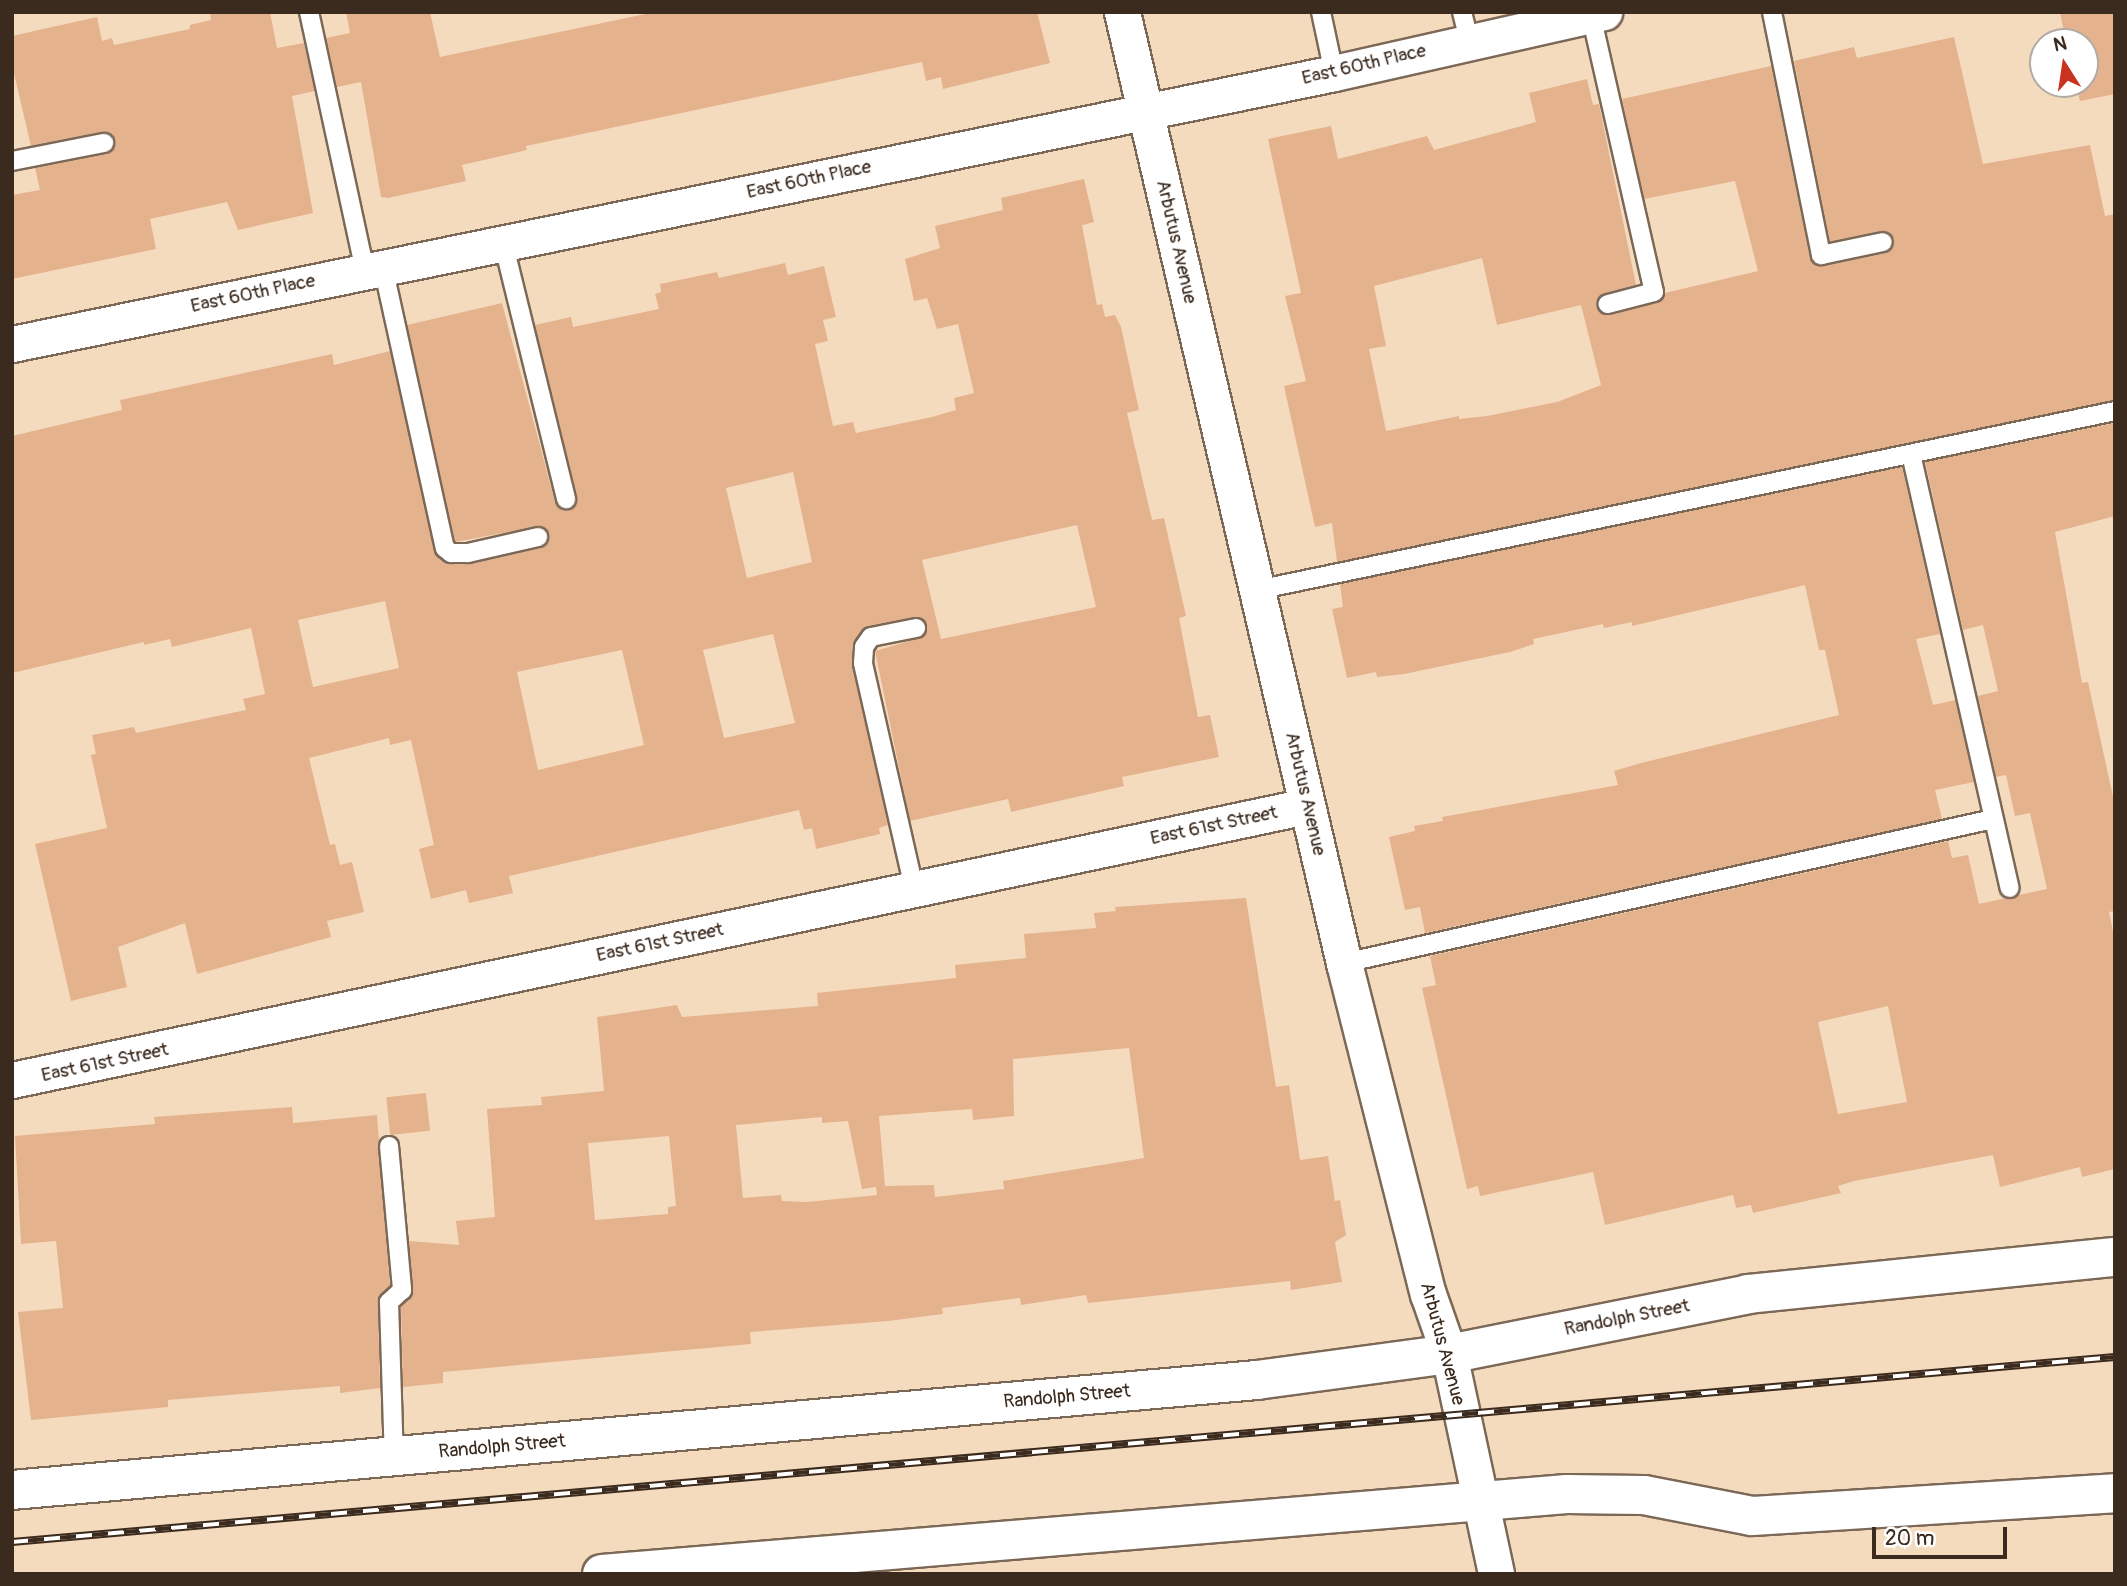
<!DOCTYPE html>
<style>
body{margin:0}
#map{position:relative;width:2127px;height:1586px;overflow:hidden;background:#f5dbbe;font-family:Pangolin,sans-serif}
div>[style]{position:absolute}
.building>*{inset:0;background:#e5b28e;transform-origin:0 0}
.roads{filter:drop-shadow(2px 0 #7c6856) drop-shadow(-2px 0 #7c6856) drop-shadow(0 2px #7c6856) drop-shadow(0 -2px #7c6856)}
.service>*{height:18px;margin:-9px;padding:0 9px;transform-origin:9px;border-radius:9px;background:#fff}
.minor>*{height:35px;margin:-17.5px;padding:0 17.5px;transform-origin:17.5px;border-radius:17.5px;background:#fff}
.tertiary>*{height:38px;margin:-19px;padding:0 19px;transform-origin:19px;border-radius:19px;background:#fff}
.rail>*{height:8px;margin-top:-4px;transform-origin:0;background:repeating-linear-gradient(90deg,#fff 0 16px,#3b2a1e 0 32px);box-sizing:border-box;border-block:2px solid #3b2a1e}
span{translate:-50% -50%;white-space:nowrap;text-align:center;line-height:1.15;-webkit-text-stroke:5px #fff;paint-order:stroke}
.street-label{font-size:19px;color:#3b2a1e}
.frame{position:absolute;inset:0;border:14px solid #3b2a1e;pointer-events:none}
.north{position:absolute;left:2029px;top:28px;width:70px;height:70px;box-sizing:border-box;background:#fff;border:2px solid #b1aaa5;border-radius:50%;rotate:348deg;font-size:19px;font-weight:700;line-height:28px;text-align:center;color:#3b2a1e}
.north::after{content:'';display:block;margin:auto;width:24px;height:32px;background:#c8321e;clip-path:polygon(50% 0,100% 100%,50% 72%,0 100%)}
.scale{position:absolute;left:1872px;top:1527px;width:135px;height:32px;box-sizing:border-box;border:4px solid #3b2a1e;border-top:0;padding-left:9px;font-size:21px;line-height:24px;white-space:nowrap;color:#3b2a1e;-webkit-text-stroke:5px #fff;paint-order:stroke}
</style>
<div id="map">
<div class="building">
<i style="clip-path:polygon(210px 12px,270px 12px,277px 48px,304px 43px,315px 91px,292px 96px,313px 213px,238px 230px,227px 202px,150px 219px,156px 249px,12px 279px,12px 195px,40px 190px,35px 168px,107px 154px,115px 142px,102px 132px,31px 146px,12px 65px,12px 36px,97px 17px,102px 41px,112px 38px,114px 45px,190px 29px,190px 25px,211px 20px)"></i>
<i style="clip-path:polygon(346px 12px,430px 12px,440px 57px,655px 12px,1037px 12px,1050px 63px,943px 89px,941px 77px,926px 81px,922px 62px,526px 146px,527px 150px,462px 165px,466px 181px,388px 198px,381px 197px,361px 82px,337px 87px,326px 38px,350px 33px)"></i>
<i style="clip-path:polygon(2060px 12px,2115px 12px,2115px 94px,2080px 101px,2076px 84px,2085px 84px,2085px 42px,2066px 42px)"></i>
<i style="clip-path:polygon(evenodd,1954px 37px,1983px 164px,2090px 145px,2105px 216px,2115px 214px,2115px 400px,1337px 562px,1332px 523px,1315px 527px,1284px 386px,1306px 381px,1285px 296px,1301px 293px,1268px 139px,1331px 126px,1338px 159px,1427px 136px,1434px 150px,1536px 122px,1529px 93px,1587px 79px,1593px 105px,1599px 104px,1636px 285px,1600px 296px,1599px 311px,1611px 315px,1657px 303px,1665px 293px,1758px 271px,1735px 181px,1644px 199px,1622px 99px,1771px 66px,1810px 257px,1823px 266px,1886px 253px,1894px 240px,1881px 231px,1830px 242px,1794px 61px,1854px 47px,1857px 58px,1954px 37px,1482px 258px,1497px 325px,1581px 305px,1601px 385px,1557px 402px,1487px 416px,1459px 419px,1459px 416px,1386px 431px,1369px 349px,1386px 346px,1374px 286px,1482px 258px)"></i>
<i style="clip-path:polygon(evenodd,1084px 179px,1094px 222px,1082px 225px,1097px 305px,1102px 304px,1105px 317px,1115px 315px,1121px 327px,1139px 410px,1127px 413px,1152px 520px,1164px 518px,1186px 616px,1179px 618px,1198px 717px,1210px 715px,1219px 757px,1122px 777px,1124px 786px,1011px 812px,1008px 799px,910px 821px,875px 651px,923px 637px,927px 625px,914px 617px,869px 626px,854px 641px,852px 663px,888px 825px,879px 828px,880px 834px,816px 849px,812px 828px,804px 830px,799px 810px,509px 876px,513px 893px,469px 903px,466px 890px,431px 899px,419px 849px,434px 845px,411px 740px,390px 745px,389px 738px,309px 758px,330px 845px,335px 844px,340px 865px,352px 862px,364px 912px,327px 921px,331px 937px,197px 974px,185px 923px,118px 947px,127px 987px,71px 1001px,35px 844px,107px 828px,91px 755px,96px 754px,92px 735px,134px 727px,136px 733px,246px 710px,243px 699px,265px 694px,251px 628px,172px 647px,170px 639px,144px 645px,144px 642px,12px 673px,12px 436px,122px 410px,120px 400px,332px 354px,334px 365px,390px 351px,437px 556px,450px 564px,468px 564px,541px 548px,549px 535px,541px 526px,455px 542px,407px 325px,502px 303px,555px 502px,568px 510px,577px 496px,535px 325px,571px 317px,573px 327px,659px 309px,655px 294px,661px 292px,660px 284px,717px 272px,719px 278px,785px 263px,788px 275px,824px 266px,836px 317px,823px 320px,828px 341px,815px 344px,833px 426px,853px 422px,856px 433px,932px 417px,956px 410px,954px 398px,974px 393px,958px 324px,937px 329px,927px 298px,914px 301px,905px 259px,940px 248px,935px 226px,1003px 210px,1001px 198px,1084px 179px,793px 472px,812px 562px,747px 578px,726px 488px,793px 472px,1084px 179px,1077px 525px,1096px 607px,941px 639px,922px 560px,1077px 525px,1084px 179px,385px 601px,399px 668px,313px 687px,298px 620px,385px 601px,1084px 179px,773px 634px,795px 723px,724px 738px,703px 650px,773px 634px,1084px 179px,622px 650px,644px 745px,538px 770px,517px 672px,622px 650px)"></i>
<i style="clip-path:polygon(evenodd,2115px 423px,2115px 516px,2055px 532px,2082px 683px,2088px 682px,2115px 806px,2115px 911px,2109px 912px,2115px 941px,2115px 1169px,2082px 1177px,2080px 1167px,2000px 1187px,1993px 1155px,1854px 1181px,1838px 1186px,1841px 1193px,1753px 1213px,1751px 1205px,1736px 1208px,1733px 1195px,1605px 1225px,1593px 1172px,1480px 1196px,1478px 1186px,1467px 1189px,1422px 988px,1436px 985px,1430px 956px,1948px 841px,1952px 858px,1968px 855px,1979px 904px,2047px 889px,2030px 813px,2015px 816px,2006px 775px,1996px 777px,1978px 696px,1998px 691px,1983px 625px,1963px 630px,1925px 462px,2115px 423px,1888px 1006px,1907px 1102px,1838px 1114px,1818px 1022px,1888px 1006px)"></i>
<i style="clip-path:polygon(1902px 467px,1940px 634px,1916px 639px,1933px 705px,1956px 700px,1974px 782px,1935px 790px,1942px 819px,1425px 933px,1420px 907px,1405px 910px,1389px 837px,1415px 831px,1414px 826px,1443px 821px,1442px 817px,1618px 785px,1614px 771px,1641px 763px,1839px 715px,1825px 650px,1819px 650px,1805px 585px,1632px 626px,1632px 622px,1604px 628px,1603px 624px,1533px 639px,1534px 644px,1510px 652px,1404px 674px,1377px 677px,1376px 672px,1347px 678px,1332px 609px,1343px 607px,1340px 584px)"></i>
<i style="clip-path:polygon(evenodd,1246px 898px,1276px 1087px,1289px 1085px,1300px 1160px,1328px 1156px,1335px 1201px,1340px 1200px,1346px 1235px,1335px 1242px,1342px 1282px,1291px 1290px,1290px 1281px,1088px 1303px,1086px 1295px,1021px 1305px,1020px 1298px,942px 1308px,943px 1314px,888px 1321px,750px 1332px,751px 1344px,443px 1372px,443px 1383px,403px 1387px,401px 1307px,413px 1290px,409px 1241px,459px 1245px,456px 1221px,495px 1217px,487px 1109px,542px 1105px,541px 1097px,604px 1091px,597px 1017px,677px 1005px,682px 1017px,818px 1006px,817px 993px,956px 978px,955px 965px,1026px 958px,1024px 934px,1096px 928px,1094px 913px,1116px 911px,1115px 907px,1246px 898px,1129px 1048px,1144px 1158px,1003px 1181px,1004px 1189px,935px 1197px,934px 1185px,885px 1186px,879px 1116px,972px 1109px,973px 1120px,1014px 1116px,1013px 1059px,1129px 1048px,1246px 898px,822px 1117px,822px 1123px,848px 1121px,862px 1189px,876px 1187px,877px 1195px,807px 1202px,782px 1201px,781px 1195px,743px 1198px,736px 1125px,822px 1117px,1246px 898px,669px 1136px,676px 1206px,668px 1207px,668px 1214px,595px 1220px,588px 1143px,669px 1136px)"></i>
<i style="left:426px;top:1093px;width:38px;height:40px;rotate:84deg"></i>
<i style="clip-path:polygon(292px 1107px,293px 1123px,377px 1115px,390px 1285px,378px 1302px,380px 1388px,340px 1393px,340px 1386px,168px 1400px,168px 1407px,31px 1420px,18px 1312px,63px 1308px,56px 1241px,21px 1244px,15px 1136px,155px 1124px,154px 1117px)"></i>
</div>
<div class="roads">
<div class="service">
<i style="left:309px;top:12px;width:265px;rotate:77.8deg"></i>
<i style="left:1321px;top:12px;width:62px;rotate:78deg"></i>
<i style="left:1462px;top:12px;width:30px;rotate:76deg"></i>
<i style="left:1772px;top:12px;width:248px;rotate:78.6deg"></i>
<i style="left:1821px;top:255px;width:63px;rotate:-11.8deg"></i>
<i style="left:1591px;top:15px;width:284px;rotate:77.2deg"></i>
<i style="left:1654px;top:292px;width:48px;rotate:165.4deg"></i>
<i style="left:12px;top:161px;width:94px;rotate:-11.1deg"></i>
<i style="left:503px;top:242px;width:265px;rotate:76.2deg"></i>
<i style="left:383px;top:267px;width:288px;rotate:77.6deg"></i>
<i style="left:445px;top:548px;width:8px;rotate:40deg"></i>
<i style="left:451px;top:553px;width:17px"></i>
<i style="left:468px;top:553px;width:72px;rotate:-12.9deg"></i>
<i style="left:1911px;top:454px;width:445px;rotate:77.2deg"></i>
<i style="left:1257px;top:590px;width:876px;rotate:-11.78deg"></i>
<i style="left:914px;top:888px;width:231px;rotate:-102.8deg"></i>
<i style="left:863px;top:663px;width:16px;rotate:-86deg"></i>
<i style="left:864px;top:647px;width:12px;rotate:-55deg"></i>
<i style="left:871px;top:637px;width:46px;rotate:-11.3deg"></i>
<i style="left:1344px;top:963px;width:665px;rotate:-12.51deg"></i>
<i style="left:389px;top:1146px;width:145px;rotate:84.8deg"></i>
<i style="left:402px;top:1290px;width:18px;rotate:137deg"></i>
<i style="left:389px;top:1302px;width:155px;rotate:88.2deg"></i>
</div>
<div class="minor">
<i style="left:1122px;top:12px;width:977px;rotate:76.86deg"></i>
<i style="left:1344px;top:963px;width:341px;rotate:75.8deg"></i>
<i style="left:1428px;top:1294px;width:64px;rotate:70.7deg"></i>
<i style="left:1449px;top:1354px;width:225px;rotate:77.9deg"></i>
<i style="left:12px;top:344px;width:1349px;rotate:-11.58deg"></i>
<i style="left:1334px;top:73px;width:277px;rotate:-12.7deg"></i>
<i style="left:12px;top:1080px;width:1324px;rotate:-11.95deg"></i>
</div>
<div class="tertiary">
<i style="left:12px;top:1490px;width:1250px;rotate:-5.05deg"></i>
<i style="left:1257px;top:1380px;width:194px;rotate:-7.7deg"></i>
<i style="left:1449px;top:1354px;width:305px;rotate:-11.3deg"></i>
<i style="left:1748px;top:1294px;width:369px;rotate:-5.8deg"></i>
<i style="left:602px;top:1574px;width:968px;rotate:-4.74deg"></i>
<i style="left:1567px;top:1494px;width:77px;rotate:0.7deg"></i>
<i style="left:1644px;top:1495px;width:110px;rotate:11deg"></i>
<i style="left:1752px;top:1516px;width:364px;rotate:-3.6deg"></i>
</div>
</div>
<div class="rail">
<i style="left:12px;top:1542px;width:2111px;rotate:-5.03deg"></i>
</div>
<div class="street-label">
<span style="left:1364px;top:65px;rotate:-13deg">East 60th Place</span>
<span style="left:809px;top:180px;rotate:-12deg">East 60th Place</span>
<span style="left:1176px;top:242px;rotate:77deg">Arbutus Avenue</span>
<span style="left:253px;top:294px;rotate:-12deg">East 60th Place</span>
<span style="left:1305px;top:794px;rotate:77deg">Arbutus Avenue</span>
<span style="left:1214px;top:826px;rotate:-12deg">East 61st Street</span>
<span style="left:660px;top:943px;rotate:-12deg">East 61st Street</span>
<span style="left:105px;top:1063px;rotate:-12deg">East 61st Street</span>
<span style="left:1627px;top:1318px;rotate:-11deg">Randolph Street</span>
<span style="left:1442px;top:1344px;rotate:75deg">Arbutus Avenue</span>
<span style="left:1067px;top:1397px;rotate:-5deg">Randolph Street</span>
<span style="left:502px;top:1447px;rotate:-5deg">Randolph Street</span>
</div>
<div class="frame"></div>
<div class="north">N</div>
<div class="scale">20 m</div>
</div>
